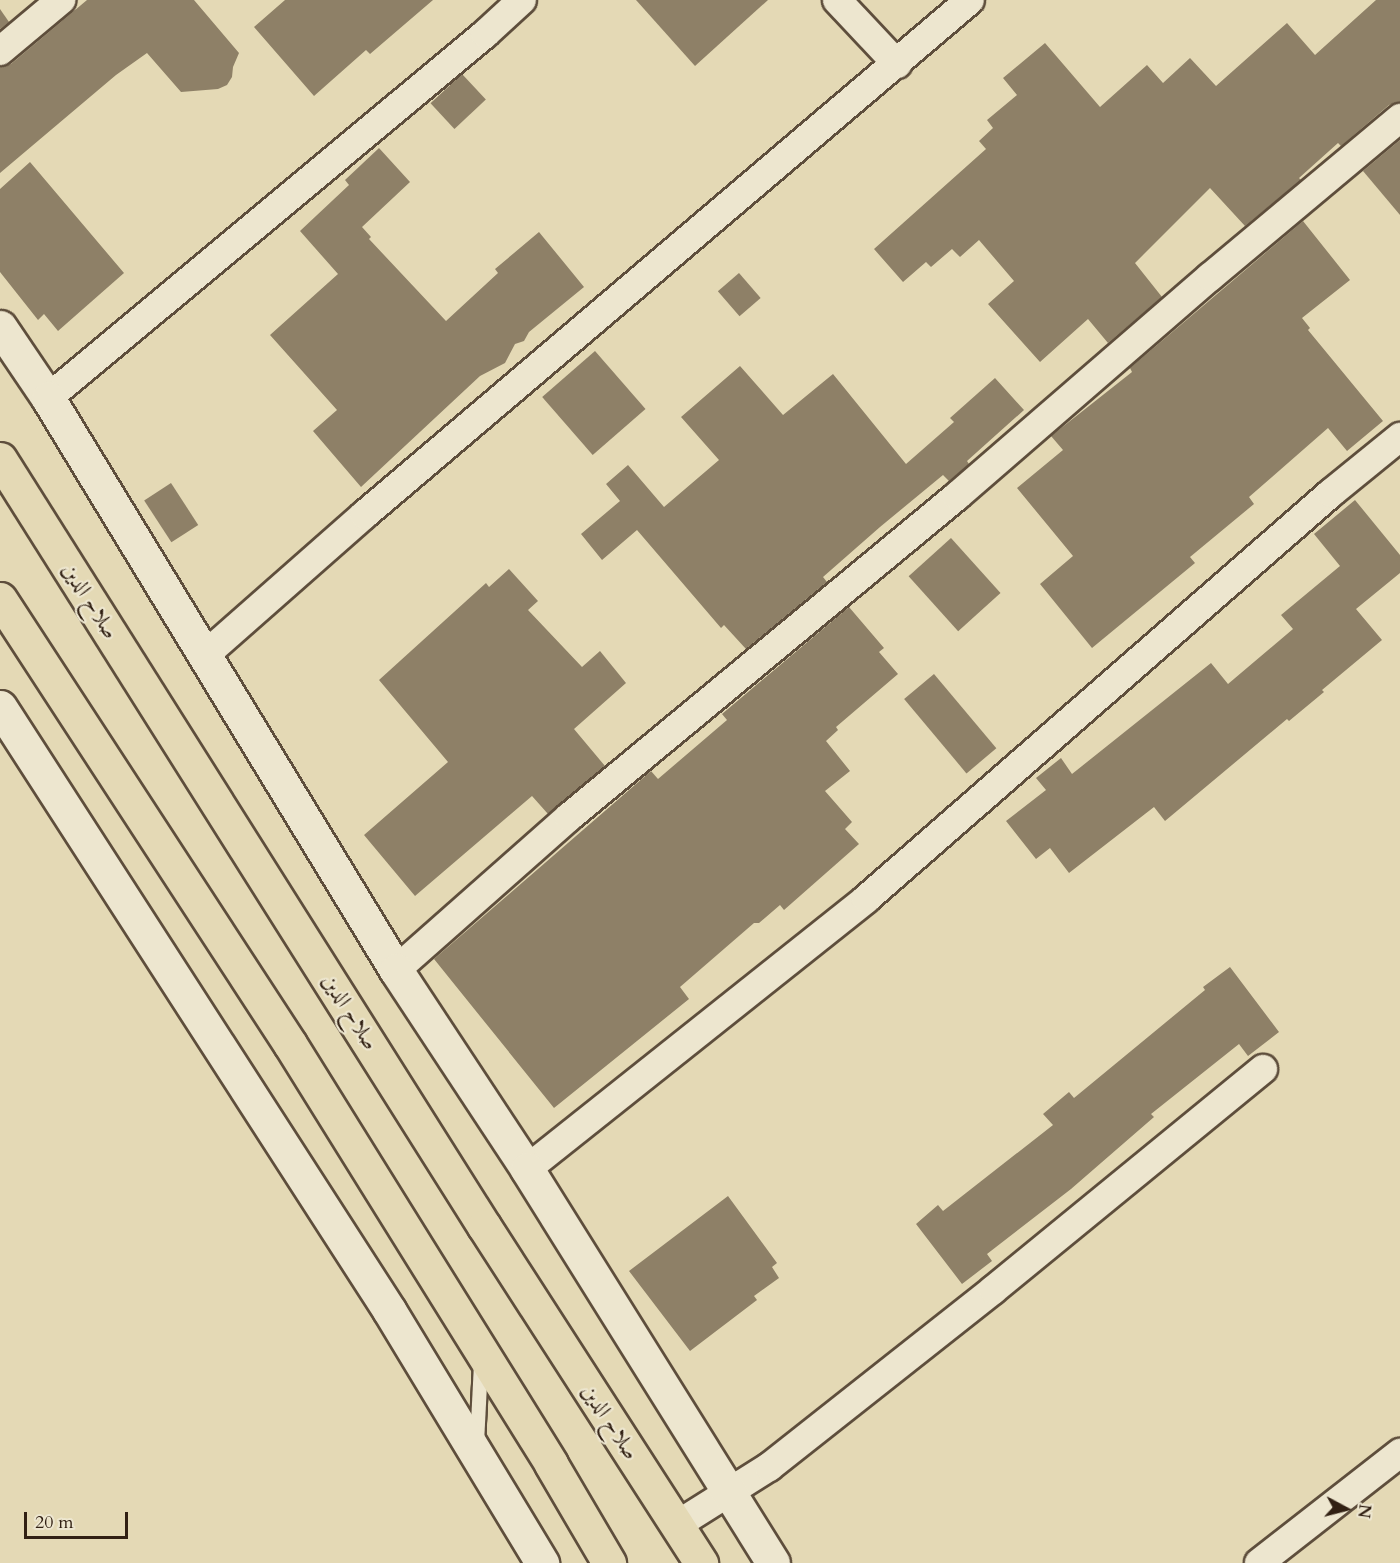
<!DOCTYPE html>
<meta charset="utf-8">
<style>
body{margin:0}
#map{position:relative;width:1400px;height:1563px;overflow:hidden;background:#e4d9b5;font-family:Cardo,Amiri,serif}
div>[style]{position:absolute}
.building>*{inset:0;background:#8e8067;transform-origin:0 0}
.roads{filter:drop-shadow(2px 0 #5e4e3c) drop-shadow(-2px 0 #5e4e3c) drop-shadow(0 2px #5e4e3c) drop-shadow(0 -2px #5e4e3c)}
.lane>*{height:14px;margin:-7px;padding:0 7px;transform-origin:7px;border-radius:7px;background:#ede6cf}
.street>*{height:28px;margin:-14px;padding:0 14px;transform-origin:14px;border-radius:14px;background:#ede6cf}
.secondary>*{height:33px;margin:-16.5px;padding:0 16.5px;transform-origin:16.5px;border-radius:16.5px;background:#ede6cf}
.highway>*{height:33px;margin:-16.5px;padding:0 16.5px;transform-origin:16.5px;border-radius:16.5px;background:#e4d9b5}
span{translate:-50% -50%;white-space:nowrap;text-align:center;line-height:1.15;-webkit-text-stroke:4.5px #ede6cf;paint-order:stroke}
.street-label{font-size:22px;color:#312013}
.north{position:absolute;left:1316px;top:1479px;width:60px;height:60px;-webkit-text-stroke:4px #ede6cf;paint-order:stroke;rotate:97deg;font-size:16px;font-weight:700;line-height:24px;text-align:center;color:#312013}
.north::after{content:'';display:block;margin:auto;width:21px;height:27px;background:#312013;clip-path:polygon(50% 0,100% 100%,50% 72%,0 100%)}
.scale{position:absolute;left:24px;top:1512px;width:104px;height:27px;box-sizing:border-box;border:3px solid #312013;border-top:0;padding-left:8px;font-size:18px;line-height:21px;white-space:nowrap;color:#312013;-webkit-text-stroke:4px #ede6cf;paint-order:stroke}
</style>
<div id="map">
<div class="building">
<i style="clip-path:polygon(87px 0,194px 0,239px 53px,233px 67px,232px 77px,227px 85px,218px 89px,181px 92px,147px 53px,116px 75px,0 173px,0 67px,11px 64px)"></i>
<i style="clip-path:polygon(285px 0,433px 0,370px 54px,366px 50px,314px 96px,254px 27px)"></i>
<i style="clip-path:polygon(636px 0,768px 0,695px 66px)"></i>
<i style="clip-path:polygon(1376px 0,1400px 0,1400px 102px,1389px 105px,1341px 146px,1338px 143px,1299px 178px,1301px 180px,1245px 226px,1210px 188px,1135px 263px,1162px 297px,1108px 343px,1088px 319px,1040px 362px,988px 304px,1014px 281px,979px 240px,960px 257px,952px 249px,931px 267px,926px 262px,903px 282px,874px 249px,986px 149px,979px 141px,993px 128px,987px 120px,1017px 95px,1003px 78px,1045px 43px,1100px 107px,1147px 65px,1163px 83px,1190px 58px,1216px 86px,1287px 23px,1315px 55px)"></i>
<i style="clip-path:polygon(0 9px,9px 22px,0 29px)"></i>
<i style="left:462px;top:74px;width:35px;height:43px;rotate:47deg"></i>
<i style="clip-path:polygon(1400px 140px,1400px 215px,1363px 171px)"></i>
<i style="clip-path:polygon(379px 148px,410px 182px,362px 227px,371px 237px,369px 239px,446px 321px,498px 273px,495px 269px,539px 232px,584px 287px,529px 332px,524px 341px,515px 344px,505px 363px,480px 376px,361px 487px,313px 431px,337px 410px,270px 335px,338px 274px,300px 231px,349px 185px,345px 180px)"></i>
<i style="clip-path:polygon(30px 162px,124px 273px,58px 331px,44px 314px,38px 320px,0 272px,0 189px)"></i>
<i style="clip-path:polygon(1303px 221px,1350px 280px,1302px 318px,1310px 328px,1308px 330px,1383px 421px,1347px 451px,1328px 428px,1249px 497px,1254px 504px,1190px 557px,1195px 563px,1092px 648px,1040px 584px,1073px 556px,1017px 488px,1063px 450px,1051px 436px,1132px 372px,1130px 368px)"></i>
<i style="left:739px;top:273px;width:33px;height:28px;rotate:49deg"></i>
<i style="left:595px;top:351px;width:77px;height:70px;rotate:49deg"></i>
<i style="clip-path:polygon(740px 366px,783px 415px,833px 374px,906px 464px,954px 422px,950px 418px,995px 378px,1024px 410px,967px 461px,969px 464px,949px 481px,943px 475px,880px 527px,823px 577px,827px 582px,746px 649px,724px 625px,721px 628px,637px 530px,602px 560px,581px 534px,620px 501px,606px 484px,628px 465px,664px 507px,719px 460px,681px 417px)"></i>
<i style="left:171px;top:483px;width:50px;height:32px;rotate:57deg"></i>
<i style="clip-path:polygon(1355px 500px,1400px 555px,1400px 573px,1356px 609px,1382px 640px,1322px 690px,1324px 692px,1289px 721px,1287px 719px,1165px 821px,1154px 807px,1069px 873px,1050px 848px,1036px 859px,1006px 821px,1046px 790px,1036px 778px,1061px 758px,1072px 774px,1211px 663px,1228px 684px,1293px 629px,1281px 615px,1340px 566px,1314px 534px)"></i>
<i style="left:951px;top:538px;width:74px;height:57px;rotate:48deg"></i>
<i style="clip-path:polygon(509px 569px,538px 601px,528px 610px,582px 667px,600px 651px,626px 683px,574px 729px,605px 766px,548px 814px,532px 796px,415px 896px,364px 835px,448px 762px,379px 680px,486px 583px,489px 587px)"></i>
<i style="clip-path:polygon(849px 607px,884px 648px,879px 652px,898px 674px,836px 727px,838px 730px,826px 741px,850px 771px,825px 791px,852px 822px,845px 829px,859px 844px,784px 910px,780px 905px,759px 923px,754px 923px,680px 987px,689px 999px,554px 1108px,434px 959px,651px 771px,658px 779px,727px 720px,722px 714px)"></i>
<i style="left:934px;top:674px;width:97px;height:39px;rotate:50deg"></i>
<i style="clip-path:polygon(1230px 967px,1279px 1032px,1248px 1056px,1239px 1044px,1151px 1114px,1154px 1117px,1071px 1189px,987px 1254px,992px 1261px,962px 1284px,916px 1224px,938px 1205px,943px 1211px,1053px 1125px,1043px 1114px,1069px 1092px,1074px 1098px,1205px 990px,1203px 987px)"></i>
<i style="clip-path:polygon(728px 1196px,777px 1263px,772px 1267px,779px 1278px,754px 1296px,757px 1300px,690px 1351px,629px 1271px)"></i>
</div>
<div class="roads">
<div class="lane">
<i style="left:477px;top:1443px;width:79px;rotate:-87.1deg"></i>
</div>
<div class="street">
<i style="left:837px;top:0;width:88px;rotate:46.8deg"></i>
<i style="left:0;top:51px;width:80px;rotate:-39.9deg"></i>
<i style="left:48px;top:398px;width:569px;rotate:-39.79deg"></i>
<i style="left:485px;top:34px;width:50px;rotate:-42.6deg"></i>
<i style="left:204px;top:656px;width:213px;rotate:-41.4deg"></i>
<i style="left:364px;top:515px;width:795px;rotate:-40.36deg"></i>
<i style="left:396px;top:970px;width:231px;rotate:-41.5deg"></i>
<i style="left:569px;top:817px;width:504px;rotate:-39.6deg"></i>
<i style="left:957px;top:496px;width:335px;rotate:-40.9deg"></i>
<i style="left:1210px;top:277px;width:248px;rotate:-39.9deg"></i>
<i style="left:527px;top:1169px;width:433px;rotate:-38.5deg"></i>
<i style="left:866px;top:899px;width:617px;rotate:-41.12deg"></i>
<i style="left:1331px;top:493px;width:89px;rotate:-39.1deg"></i>
<i style="left:677px;top:1525px;width:109px;rotate:-32.2deg"></i>
<i style="left:769px;top:1467px;width:285px;rotate:-38.3deg"></i>
<i style="left:993px;top:1290px;width:349px;rotate:-39.3deg"></i>
<i style="left:1259px;top:1563px;width:179px;rotate:-38deg"></i>
</div>
<div class="secondary">
<i style="left:0;top:327px;width:86px;rotate:55.9deg"></i>
<i style="left:48px;top:398px;width:670px;rotate:58.68deg"></i>
<i style="left:396px;top:970px;width:238px;rotate:56.6deg"></i>
<i style="left:527px;top:1169px;width:464px;rotate:58deg"></i>
<i style="left:0;top:707px;width:718px;rotate:57.17deg"></i>
<i style="left:389px;top:1310px;width:296px;rotate:58.8deg"></i>
</div>
<div class="highway">
<i style="left:0;top:459px;width:907px;rotate:57.75deg"></i>
<i style="left:484px;top:1226px;width:401px;rotate:57.2deg"></i>
<i style="left:0;top:599px;width:531px;rotate:56.91deg"></i>
<i style="left:290px;top:1044px;width:494px;rotate:58.1deg"></i>
<i style="left:551px;top:1464px;width:115px;rotate:59.6deg"></i>
</div>
</div>
<div class="street-label">
<span style="left:90px;top:601px;rotate:58deg">صلاح الدين</span>
<span style="left:350px;top:1012px;rotate:58deg">صلاح الدين</span>
<span style="left:610px;top:1422px;rotate:57deg">صلاح الدين</span>
</div>
<div class="north">N</div>
<div class="scale">20 m</div>
</div>
